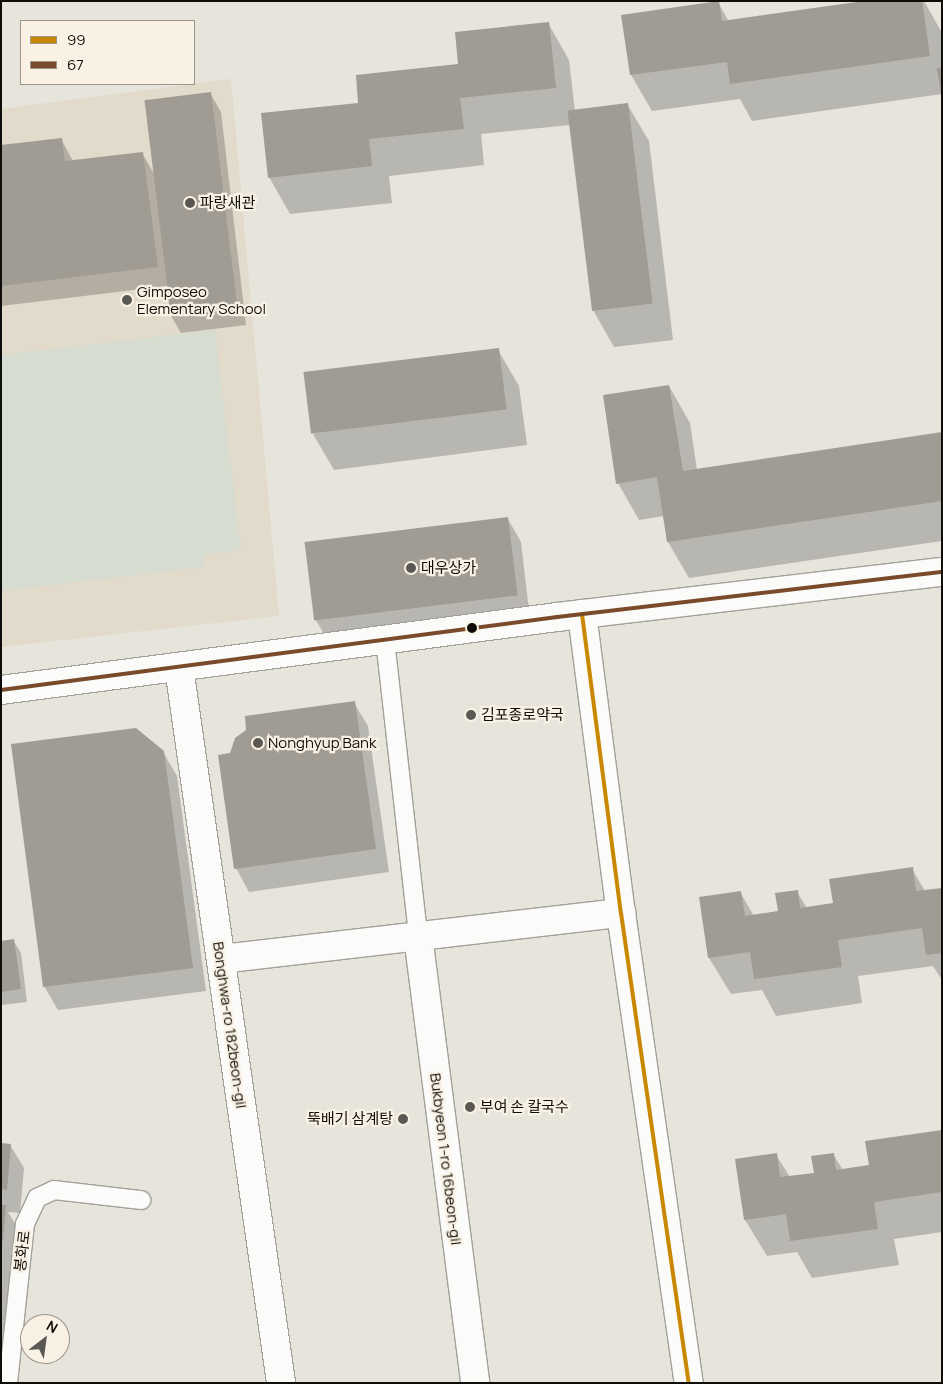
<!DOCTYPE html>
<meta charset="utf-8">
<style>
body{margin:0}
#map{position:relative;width:943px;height:1384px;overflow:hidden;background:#e7e4dc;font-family:Manrope,"Noto Sans KR",sans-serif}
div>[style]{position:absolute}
.built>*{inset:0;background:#e2dacb}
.green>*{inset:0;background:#d6dccf}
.shadow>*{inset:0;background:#0003}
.building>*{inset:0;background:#a09b93;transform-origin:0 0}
.roads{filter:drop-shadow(1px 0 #a2a099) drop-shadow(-1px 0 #a2a099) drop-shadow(0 1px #a2a099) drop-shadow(0 -1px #a2a099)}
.service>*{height:18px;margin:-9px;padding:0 9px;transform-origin:9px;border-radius:9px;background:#fbfbfa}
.minor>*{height:28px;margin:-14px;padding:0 14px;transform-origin:14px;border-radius:14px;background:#fbfbfa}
.bus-1>*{height:4px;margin:-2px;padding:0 2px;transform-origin:2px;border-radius:2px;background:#c98702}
.bus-2>*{height:4px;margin:-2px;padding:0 2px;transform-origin:2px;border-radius:2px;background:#7a4b2a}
.dots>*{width:14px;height:14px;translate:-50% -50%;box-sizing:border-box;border:2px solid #f9f2e4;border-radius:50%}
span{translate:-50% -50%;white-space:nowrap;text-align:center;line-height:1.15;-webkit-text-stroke:4.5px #f9f2e4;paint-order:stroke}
.poi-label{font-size:15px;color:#0f0d09}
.left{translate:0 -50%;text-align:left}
.right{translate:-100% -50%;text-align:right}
.street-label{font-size:15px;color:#0f0d09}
.frame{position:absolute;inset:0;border:2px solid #0f0d09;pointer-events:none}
.legend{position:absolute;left:20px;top:20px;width:175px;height:65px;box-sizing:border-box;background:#f9f2e4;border:1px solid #9b968c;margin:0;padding:6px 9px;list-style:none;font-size:15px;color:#0f0d09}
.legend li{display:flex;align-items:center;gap:10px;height:25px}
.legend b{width:25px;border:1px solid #9b968c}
.north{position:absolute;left:20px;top:1314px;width:50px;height:50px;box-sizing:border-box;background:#f9f2e4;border:1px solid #9b968c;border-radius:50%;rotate:30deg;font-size:14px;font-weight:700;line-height:20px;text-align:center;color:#0f0d09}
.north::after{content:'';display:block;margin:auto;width:18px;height:22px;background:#5b5853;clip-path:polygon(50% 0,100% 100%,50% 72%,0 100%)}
</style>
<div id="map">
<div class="built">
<i style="clip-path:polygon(231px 79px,279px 616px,1px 647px,1px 109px)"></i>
</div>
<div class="green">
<i style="clip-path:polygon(215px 330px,241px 550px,203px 555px,204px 567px,1px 591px,1px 355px)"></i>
</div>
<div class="shadow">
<i style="clip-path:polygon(873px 1px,924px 1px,941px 31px,942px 94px,752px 121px,740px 99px,652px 111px,631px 75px,718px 2px,729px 22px)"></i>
<i style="clip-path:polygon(548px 23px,569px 60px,575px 111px,627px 104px,649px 141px,673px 340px,614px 347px,593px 310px,570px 125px,481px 134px,484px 165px,389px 176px,392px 203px,290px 214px,269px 177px,360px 104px,460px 66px)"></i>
<i style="clip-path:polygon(210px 93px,221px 112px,246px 325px,181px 333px,170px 314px,167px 286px,1px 306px,1px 146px,61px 139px,73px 161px,142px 153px,153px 172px)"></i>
<i style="clip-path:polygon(498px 350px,519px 386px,527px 445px,334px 470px,313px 434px)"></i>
<i style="clip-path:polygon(669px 386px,690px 423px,697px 470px,942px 433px,942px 541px,689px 578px,668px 542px,664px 516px,639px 520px,618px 483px)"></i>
<i style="clip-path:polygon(508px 519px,521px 542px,530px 619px,329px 642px,315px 619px)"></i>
<i style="clip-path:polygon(354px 703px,368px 726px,389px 872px,249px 892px,236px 868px)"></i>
<i style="clip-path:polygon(163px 752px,177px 776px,206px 991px,58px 1010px,44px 986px)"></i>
<i style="clip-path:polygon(912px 869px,925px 891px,942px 889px,942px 980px,933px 966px,858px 976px,862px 1003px,776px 1016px,762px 990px,731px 994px,709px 958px,740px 892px,754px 916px,779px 912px,797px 892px,807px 908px,835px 904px)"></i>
<i style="clip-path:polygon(13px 940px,21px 953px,27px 1002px,1px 1005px,1px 942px)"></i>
<i style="clip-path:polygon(942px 1131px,942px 1232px,894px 1239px,899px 1265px,812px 1278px,797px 1252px,767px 1256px,745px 1220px,776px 1155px,790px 1177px,815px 1174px,833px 1154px,843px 1170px,871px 1166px)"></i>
<i style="clip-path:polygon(1px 1144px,10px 1145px,24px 1168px,20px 1213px,8px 1212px,16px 1225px,7px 1320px,3px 1320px,7px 1326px,1px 1383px)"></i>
</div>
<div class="building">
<i style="clip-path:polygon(719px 1px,722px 21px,864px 1px,922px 1px,930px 56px,730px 84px,727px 62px,630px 75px,621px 15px)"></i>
<i style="clip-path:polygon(549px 22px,556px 88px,460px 98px,464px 129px,369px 139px,372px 166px,268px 178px,261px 113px,358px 103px,356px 75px,458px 64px,455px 32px)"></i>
<i style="clip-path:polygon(937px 68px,942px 68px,942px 94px,941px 94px)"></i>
<i style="left:211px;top:92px;width:215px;height:67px;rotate:83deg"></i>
<i style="left:628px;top:103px;width:202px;height:61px;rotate:83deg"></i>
<i style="clip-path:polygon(62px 138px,65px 161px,143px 152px,158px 267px,1px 286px,1px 145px)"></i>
<i style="left:499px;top:348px;width:62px;height:197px;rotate:83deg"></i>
<i style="clip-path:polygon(669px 385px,683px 471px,942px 432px,942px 501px,667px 542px,657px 477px,616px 484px,603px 395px)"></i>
<i style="left:508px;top:517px;width:79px;height:205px;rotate:83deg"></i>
<i style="clip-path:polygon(355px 701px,376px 849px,234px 869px,218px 755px,230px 753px,235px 738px,246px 730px,245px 716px)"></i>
<i style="clip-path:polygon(136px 728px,164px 751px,193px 968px,43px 987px,11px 744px)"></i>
<i style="clip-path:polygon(913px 867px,916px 891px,942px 888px,942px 953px,926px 955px,922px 928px,838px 940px,842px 967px,754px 979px,750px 952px,708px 958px,699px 897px,741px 891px,745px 916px,778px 911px,775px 893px,798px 890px,800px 908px,833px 903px,829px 879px)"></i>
<i style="clip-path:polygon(14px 939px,21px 989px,1px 992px,1px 941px)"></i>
<i style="clip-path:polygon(942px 1130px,942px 1192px,874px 1202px,878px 1229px,790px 1241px,786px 1214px,744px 1220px,735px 1159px,777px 1153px,780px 1177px,814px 1173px,811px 1156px,834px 1153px,836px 1170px,869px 1165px,865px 1141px)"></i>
<i style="clip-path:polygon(1px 1143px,11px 1144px,7px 1190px,1px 1189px)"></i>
<i style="clip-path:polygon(1px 1205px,6px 1205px,3px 1241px,1px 1241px)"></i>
</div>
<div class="roads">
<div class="service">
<i style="left:385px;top:640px;width:298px;rotate:83.6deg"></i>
<i style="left:8px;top:1383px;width:160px;rotate:-83.9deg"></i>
<i style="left:25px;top:1224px;width:29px;rotate:-65deg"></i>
<i style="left:37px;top:1198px;width:19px;rotate:-25deg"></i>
<i style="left:54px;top:1190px;width:88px;rotate:6.6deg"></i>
</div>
<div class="minor">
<i style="left:582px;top:614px;width:302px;rotate:82.6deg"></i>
<i style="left:621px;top:913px;width:475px;rotate:81.8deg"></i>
<i style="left:179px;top:667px;width:723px;rotate:81.89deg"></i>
<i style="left:1px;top:690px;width:561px;rotate:-7.48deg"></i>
<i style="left:557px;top:617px;width:388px;rotate:-6.7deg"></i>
<i style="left:418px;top:936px;width:451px;rotate:82.7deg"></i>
<i style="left:221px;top:959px;width:403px;rotate:-6.6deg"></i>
</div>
</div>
<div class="bus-1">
<i style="left:582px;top:614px;width:302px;rotate:82.6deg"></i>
<i style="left:621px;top:913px;width:475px;rotate:81.8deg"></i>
</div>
<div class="bus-2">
<i style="left:1px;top:690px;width:561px;rotate:-7.48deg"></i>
<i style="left:557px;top:617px;width:388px;rotate:-6.7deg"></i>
</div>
<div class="dots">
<i style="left:190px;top:203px;background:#5b5853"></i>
<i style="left:127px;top:300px;background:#5b5853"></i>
<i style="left:411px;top:568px;background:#5b5853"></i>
<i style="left:472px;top:628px;background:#0f0d09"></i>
<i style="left:471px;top:715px;background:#5b5853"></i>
<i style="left:258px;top:743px;background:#5b5853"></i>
<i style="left:470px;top:1107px;background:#5b5853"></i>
<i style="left:403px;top:1119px;background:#5b5853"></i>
</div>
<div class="poi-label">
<span class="left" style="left:200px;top:203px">파랑새관</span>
<span class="left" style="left:137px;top:300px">Gimposeo<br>Elementary School</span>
<span class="left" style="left:421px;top:568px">대우상가</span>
<span class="left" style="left:481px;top:715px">김포종로약국</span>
<span class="left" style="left:268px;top:743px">Nonghyup Bank</span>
<span class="left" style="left:480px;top:1107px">부여 손 칼국수</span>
<span class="right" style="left:393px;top:1119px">뚝배기 삼계탕</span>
</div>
<div class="street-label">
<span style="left:230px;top:1025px;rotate:82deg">Bonghwa-ro 182beon-gil</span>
<span style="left:446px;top:1159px;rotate:83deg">Bukbyeon 1-ro 16beon-gil</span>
<span style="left:22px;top:1251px;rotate:-83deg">봉화로</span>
</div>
<div class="frame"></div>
<ul class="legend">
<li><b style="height:6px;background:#c98702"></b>99</li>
<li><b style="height:6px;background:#7a4b2a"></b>67</li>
</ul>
<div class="north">N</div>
</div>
